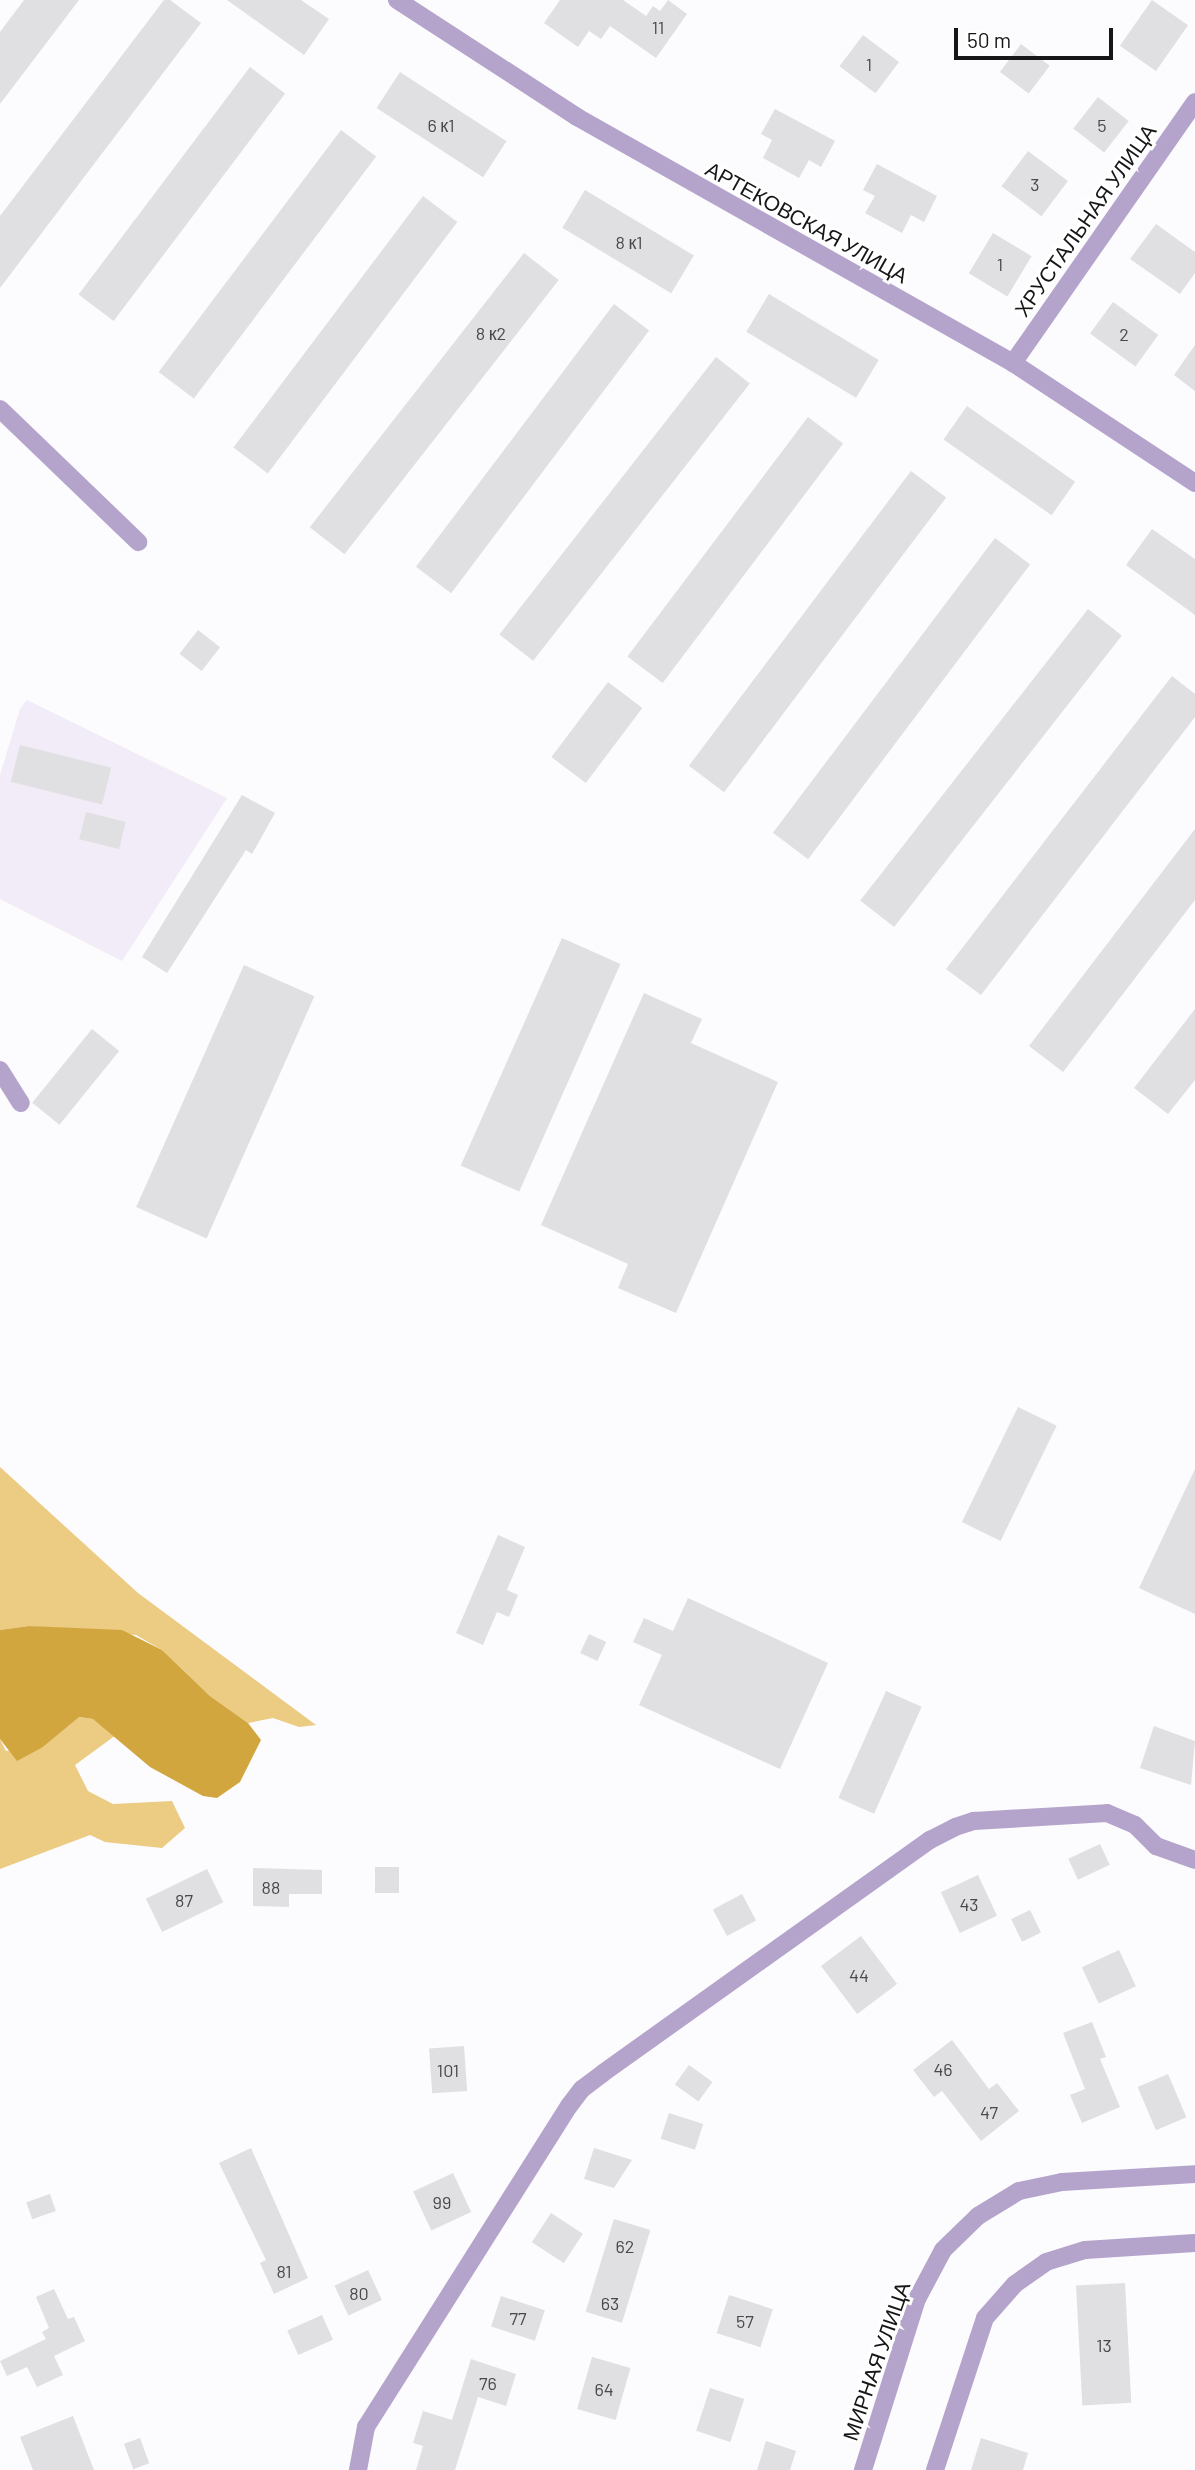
<!DOCTYPE html>
<meta charset="utf-8">
<style>
body{margin:0}
#map{position:relative;width:1195px;height:2470px;overflow:hidden;background:#fcfbfe;font-family:Barlow,sans-serif}
div>[style]{position:absolute}
.built>*{inset:0;background:#f1ecf7}
.green>*{inset:0;background:#eccb83}
.water>*{inset:0;background:#d1a63f}
.building>*{inset:0;background:#e0dfe2;transform-origin:0 0}
.minor>*{height:18px;margin:-9px;padding:0 9px;transform-origin:9px;border-radius:9px;background:#b4a4cb}
span{translate:-50% -50%;white-space:nowrap;text-align:center;line-height:1.15;-webkit-text-stroke:6px #fff;paint-order:stroke}
.number-label{font-size:18px;color:#49484a}
.number-label span{-webkit-text-stroke-width:0}
.street-label{font-size:21px;color:#171617}
.scale{position:absolute;left:954px;top:28px;width:159px;height:32px;box-sizing:border-box;border:4px solid #171617;border-top:0;padding-left:9px;font-size:21px;line-height:24px;white-space:nowrap;color:#171617;-webkit-text-stroke:5px #fff;paint-order:stroke}
</style>
<div id="map">
<div class="built">
<i style="clip-path:polygon(27px 700px,227px 798px,122px 961px,0 899px,0 775px,20px 709px)"></i>
</div>
<div class="green">
<i style="clip-path:polygon(0 1467px,138px 1593px,316px 1725px,299px 1727px,273px 1718px,248px 1723px,210px 1696px,162px 1650px,136px 1635px,29px 1626px,0 1630px)"></i>
<i style="clip-path:polygon(78px 1717px,93px 1719px,116px 1735px,75px 1765px,88px 1791px,113px 1804px,172px 1801px,185px 1828px,162px 1848px,105px 1842px,90px 1835px,0 1869px,0 1739px,6px 1751px,43px 1747px)"></i>
</div>
<div class="water">
<i style="clip-path:polygon(29px 1626px,122px 1630px,162px 1650px,210px 1696px,248px 1723px,261px 1740px,240px 1782px,217px 1798px,203px 1796px,150px 1767px,93px 1719px,79px 1717px,43px 1747px,17px 1761px,0 1739px,0 1630px)"></i>
</div>
<div class="building">
<i style="clip-path:polygon(24px 0,79px 0,0 104px,0 32px)"></i>
<i style="clip-path:polygon(164px 0,170px 0,201px 23px,0 288px,0 216px)"></i>
<i style="clip-path:polygon(227px 0,301px 0,329px 19px,304px 55px)"></i>
<i style="clip-path:polygon(560px 0,623px 0,646px 16px,653px 6px,660px 11px,668px 0,687px 14px,656px 58px,610px 26px,601px 39px,589px 31px,578px 47px,544px 23px)"></i>
<i style="left:1152px;top:0;width:44px;height:56px;rotate:35deg"></i>
<i style="left:863px;top:35px;width:45px;height:39px;rotate:37deg"></i>
<i style="left:1021px;top:44px;width:36px;height:35px;rotate:37deg"></i>
<i style="left:250px;top:67px;width:44px;height:285px;rotate:37deg"></i>
<i style="left:400px;top:72px;width:127px;height:43px;rotate:33deg"></i>
<i style="left:1098px;top:97px;width:39px;height:40px;rotate:38deg"></i>
<i style="clip-path:polygon(775px 109px,835px 141px,821px 167px,809px 160px,799px 178px,763px 158px,772px 140px,761px 134px)"></i>
<i style="left:341px;top:130px;width:44px;height:303px;rotate:37deg"></i>
<i style="left:1028px;top:151px;width:50px;height:44px;rotate:37deg"></i>
<i style="clip-path:polygon(877px 164px,937px 196px,924px 222px,911px 215px,902px 233px,865px 213px,875px 196px,863px 190px)"></i>
<i style="left:585px;top:190px;width:127px;height:44px;rotate:31deg"></i>
<i style="left:423px;top:196px;width:43px;height:315px;rotate:37deg"></i>
<i style="clip-path:polygon(1156px 224px,1195px 252px,1195px 273px,1180px 294px,1130px 259px)"></i>
<i style="left:993px;top:233px;width:45px;height:47px;rotate:31deg"></i>
<i style="left:524px;top:253px;width:44px;height:348px;rotate:38deg"></i>
<i style="left:769px;top:294px;width:128px;height:44px;rotate:31deg"></i>
<i style="left:1113px;top:302px;width:56px;height:39px;rotate:36deg"></i>
<i style="left:614px;top:304px;width:44px;height:329px;rotate:37deg"></i>
<i style="clip-path:polygon(1195px 345px,1195px 391px,1174px 375px)"></i>
<i style="left:716px;top:357px;width:43px;height:352px;rotate:38deg"></i>
<i style="left:967px;top:406px;width:132px;height:41px;rotate:35deg"></i>
<i style="left:808px;top:417px;width:44px;height:300px;rotate:37deg"></i>
<i style="left:911px;top:471px;width:44px;height:369px;rotate:37deg"></i>
<i style="clip-path:polygon(1152px 529px,1195px 559px,1195px 615px,1126px 565px)"></i>
<i style="left:995px;top:538px;width:44px;height:369px;rotate:37deg"></i>
<i style="left:1088px;top:609px;width:43px;height:370px;rotate:38deg"></i>
<i style="left:198px;top:630px;width:28px;height:30px;rotate:38deg"></i>
<i style="clip-path:polygon(1172px 676px,1195px 694px,1195px 717px,981px 995px,946px 969px)"></i>
<i style="left:608px;top:682px;width:43px;height:94px;rotate:37deg"></i>
<i style="left:20px;top:745px;width:94px;height:38px;rotate:14deg"></i>
<i style="clip-path:polygon(242px 795px,275px 813px,252px 854px,246px 850px,167px 973px,142px 957px)"></i>
<i style="left:86px;top:812px;width:41px;height:28px;rotate:14deg"></i>
<i style="clip-path:polygon(1195px 829px,1195px 900px,1063px 1072px,1029px 1046px)"></i>
<i style="left:562px;top:938px;width:64px;height:249px;rotate:24deg"></i>
<i style="left:244px;top:965px;width:77px;height:265px;rotate:24deg"></i>
<i style="clip-path:polygon(644px 993px,702px 1019px,691px 1043px,778px 1082px,676px 1313px,618px 1288px,628px 1264px,541px 1225px)"></i>
<i style="clip-path:polygon(1195px 1009px,1195px 1080px,1168px 1114px,1134px 1088px)"></i>
<i style="left:92px;top:1029px;width:35px;height:95px;rotate:39deg"></i>
<i style="left:1018px;top:1407px;width:43px;height:128px;rotate:26deg"></i>
<i style="clip-path:polygon(1195px 1469px,1195px 1614px,1139px 1588px)"></i>
<i style="clip-path:polygon(498px 1535px,525px 1547px,507px 1590px,518px 1595px,509px 1617px,497px 1612px,483px 1645px,456px 1633px)"></i>
<i style="clip-path:polygon(688px 1598px,828px 1663px,780px 1769px,639px 1705px,662px 1655px,633px 1642px,644px 1618px,673px 1631px)"></i>
<i style="left:589px;top:1634px;width:19px;height:21px;rotate:25deg"></i>
<i style="left:886px;top:1691px;width:39px;height:117px;rotate:24deg"></i>
<i style="clip-path:polygon(1154px 1726px,1195px 1741px,1191px 1785px,1140px 1768px)"></i>
<i style="left:1100px;top:1844px;width:23px;height:35px;rotate:65deg"></i>
<i style="left:375px;top:1867px;width:24px;height:26px"></i>
<i style="clip-path:polygon(253px 1868px,322px 1870px,322px 1894px,289px 1894px,289px 1907px,253px 1906px)"></i>
<i style="left:207px;top:1869px;width:37px;height:68px;rotate:64deg"></i>
<i style="left:978px;top:1875px;width:45px;height:41px;rotate:65deg"></i>
<i style="left:742px;top:1894px;width:30px;height:33px;rotate:62deg"></i>
<i style="left:1030px;top:1910px;width:25px;height:21px;rotate:64deg"></i>
<i style="left:861px;top:1936px;width:60px;height:50px;rotate:53deg"></i>
<i style="left:1119px;top:1950px;width:40px;height:41px;rotate:65deg"></i>
<i style="clip-path:polygon(1092px 2022px,1106px 2057px,1100px 2059px,1120px 2107px,1082px 2123px,1070px 2095px,1085px 2089px,1063px 2033px)"></i>
<i style="clip-path:polygon(952px 2040px,989px 2089px,997px 2083px,1019px 2111px,981px 2141px,942px 2091px,934px 2097px,913px 2070px)"></i>
<i style="left:464px;top:2046px;width:45px;height:35px;rotate:86deg"></i>
<i style="left:689px;top:2065px;width:29px;height:24px;rotate:36deg"></i>
<i style="left:1168px;top:2074px;width:47px;height:33px;rotate:67deg"></i>
<i style="left:669px;top:2113px;width:36px;height:27px;rotate:18deg"></i>
<i style="clip-path:polygon(251px 2148px,308px 2278px,274px 2294px,260px 2263px,266px 2260px,219px 2163px)"></i>
<i style="clip-path:polygon(594px 2148px,632px 2160px,614px 2188px,584px 2179px)"></i>
<i style="left:453px;top:2173px;width:43px;height:44px;rotate:65deg"></i>
<i style="left:50px;top:2194px;width:18px;height:25px;rotate:71deg"></i>
<i style="left:551px;top:2213px;width:38px;height:35px;rotate:33deg"></i>
<i style="left:614px;top:2219px;width:38px;height:97px;rotate:17deg"></i>
<i style="left:368px;top:2270px;width:33px;height:37px;rotate:65deg"></i>
<i style="left:1125px;top:2283px;width:120px;height:49px;rotate:87deg"></i>
<i style="clip-path:polygon(54px 2289px,68px 2319px,74px 2317px,85px 2341px,54px 2356px,63px 2375px,37px 2387px,27px 2367px,7px 2376px,0 2361px,46px 2339px,42px 2332px,49px 2328px,36px 2297px)"></i>
<i style="left:729px;top:2295px;width:46px;height:40px;rotate:18deg"></i>
<i style="left:501px;top:2296px;width:46px;height:32px;rotate:18deg"></i>
<i style="left:322px;top:2315px;width:27px;height:38px;rotate:66deg"></i>
<i style="left:592px;top:2357px;width:40px;height:54px;rotate:16deg"></i>
<i style="clip-path:polygon(471px 2359px,516px 2374px,506px 2406px,478px 2397px,455px 2470px,416px 2470px,423px 2446px,413px 2443px,423px 2411px,452px 2420px)"></i>
<i style="left:710px;top:2388px;width:36px;height:45px;rotate:18deg"></i>
<i style="clip-path:polygon(73px 2416px,94px 2470px,33px 2470px,20px 2437px)"></i>
<i style="left:140px;top:2438px;width:27px;height:17px;rotate:70deg"></i>
<i style="clip-path:polygon(981px 2438px,1028px 2453px,1023px 2470px,971px 2470px)"></i>
<i style="clip-path:polygon(766px 2441px,796px 2451px,790px 2470px,757px 2470px)"></i>
</div>
<div class="minor">
<i style="left:397px;top:0;width:215px;rotate:33deg"></i>
<i style="left:577px;top:117px;width:501px;rotate:29.43deg"></i>
<i style="left:1013px;top:363px;width:218px;rotate:33.4deg"></i>
<i style="left:1013px;top:363px;width:318px;rotate:-55.1deg"></i>
<i style="left:0;top:409px;width:192px;rotate:43.9deg"></i>
<i style="left:0;top:1070px;width:39px;rotate:58deg"></i>
<i style="left:358px;top:2470px;width:44px;rotate:-79.5deg"></i>
<i style="left:366px;top:2427px;width:380px;rotate:-57.7deg"></i>
<i style="left:569px;top:2106px;width:21px;rotate:-53deg"></i>
<i style="left:582px;top:2089px;width:26px;rotate:-37deg"></i>
<i style="left:603px;top:2073px;width:402px;rotate:-35.5deg"></i>
<i style="left:930px;top:1840px;width:28px;rotate:-27deg"></i>
<i style="left:955px;top:1827px;width:20px;rotate:-18deg"></i>
<i style="left:974px;top:1821px;width:133px;rotate:-3.4deg"></i>
<i style="left:1107px;top:1813px;width:30px;rotate:23deg"></i>
<i style="left:1135px;top:1825px;width:30px;rotate:45deg"></i>
<i style="left:1156px;top:1846px;width:41px;rotate:19.7deg"></i>
<i style="left:863px;top:2470px;width:179px;rotate:-72.5deg"></i>
<i style="left:917px;top:2299px;width:55px;rotate:-62deg"></i>
<i style="left:943px;top:2250px;width:49px;rotate:-44.2deg"></i>
<i style="left:978px;top:2216px;width:48px;rotate:-31.4deg"></i>
<i style="left:1019px;top:2191px;width:44px;rotate:-11.8deg"></i>
<i style="left:1062px;top:2182px;width:133px;rotate:-3.4deg"></i>
<i style="left:935px;top:2470px;width:160px;rotate:-71.8deg"></i>
<i style="left:985px;top:2318px;width:45px;rotate:-48.6deg"></i>
<i style="left:1015px;top:2284px;width:38px;rotate:-35deg"></i>
<i style="left:1046px;top:2262px;width:41px;rotate:-17.1deg"></i>
<i style="left:1085px;top:2250px;width:110px;rotate:-3.6deg"></i>
</div>
<div class="number-label">
<span style="left:658px;top:27px">11</span>
<span style="left:869px;top:64px">1</span>
<span style="left:441px;top:125px">6 к1</span>
<span style="left:1102px;top:125px">5</span>
<span style="left:1035px;top:184px">3</span>
<span style="left:629px;top:242px">8 к1</span>
<span style="left:1000px;top:264px">1</span>
<span style="left:491px;top:333px">8 к2</span>
<span style="left:1124px;top:334px">2</span>
<span style="left:271px;top:1887px">88</span>
<span style="left:184px;top:1900px">87</span>
<span style="left:969px;top:1904px">43</span>
<span style="left:859px;top:1975px">44</span>
<span style="left:943px;top:2069px">46</span>
<span style="left:448px;top:2070px">101</span>
<span style="left:989px;top:2112px">47</span>
<span style="left:442px;top:2202px">99</span>
<span style="left:625px;top:2246px">62</span>
<span style="left:284px;top:2271px">81</span>
<span style="left:359px;top:2293px">80</span>
<span style="left:610px;top:2303px">63</span>
<span style="left:518px;top:2318px">77</span>
<span style="left:745px;top:2321px">57</span>
<span style="left:1104px;top:2345px">13</span>
<span style="left:488px;top:2383px">76</span>
<span style="left:604px;top:2389px">64</span>
</div>
<div class="street-label">
<span style="left:1085px;top:220px;rotate:-55deg">ХРУСТАЛЬНАЯ УЛИЦА</span>
<span style="left:807px;top:222px;rotate:29deg">АРТЕКОВСКАЯ УЛИЦА</span>
<span style="left:876px;top:2361px;rotate:-71deg">МИРНАЯ УЛИЦА</span>
</div>
<div class="scale">50 m</div>
</div>
